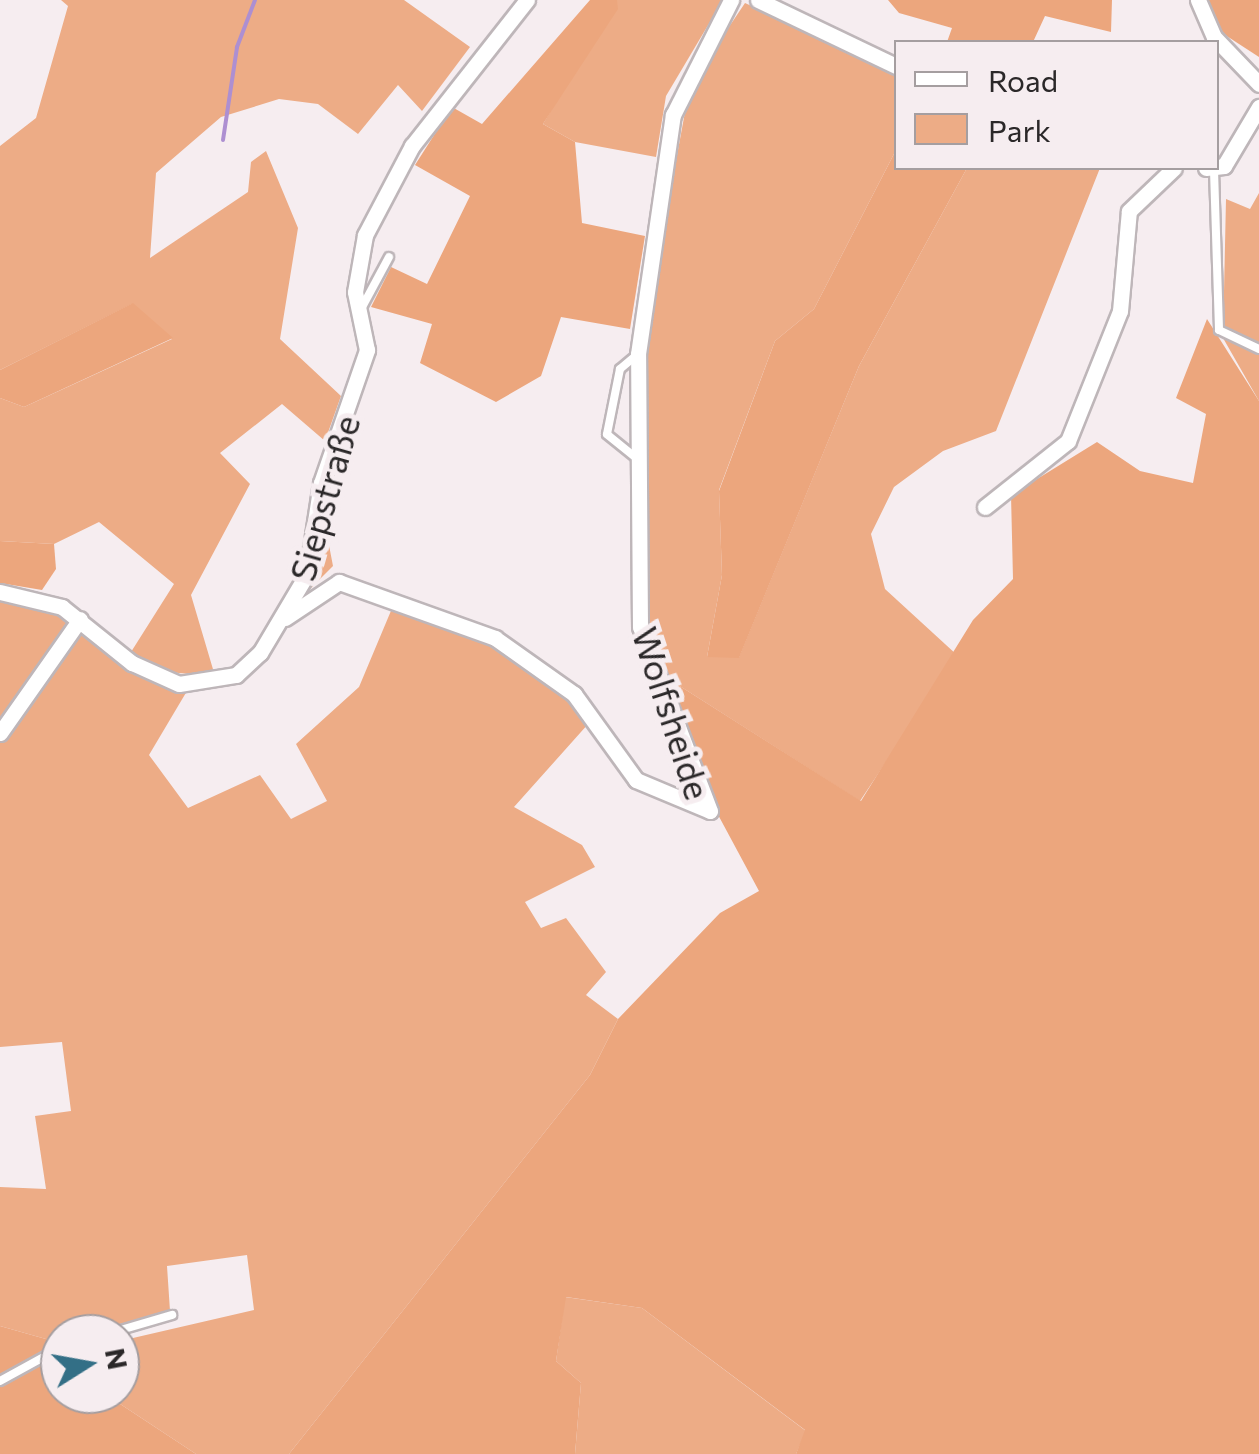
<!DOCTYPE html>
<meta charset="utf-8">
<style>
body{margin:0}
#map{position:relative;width:1259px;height:1454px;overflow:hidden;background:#f6edf0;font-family:Commissioner,sans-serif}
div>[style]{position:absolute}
.green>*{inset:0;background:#edac86}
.forest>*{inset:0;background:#eca67d}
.stream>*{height:4px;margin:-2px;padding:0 2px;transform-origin:2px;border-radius:2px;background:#ad8fd1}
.roads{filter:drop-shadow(2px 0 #beb6b9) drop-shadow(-2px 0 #beb6b9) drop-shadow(0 2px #beb6b9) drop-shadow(0 -2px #beb6b9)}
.service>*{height:8px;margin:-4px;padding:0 4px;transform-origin:4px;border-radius:4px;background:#fff}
.minor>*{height:15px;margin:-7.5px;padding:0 7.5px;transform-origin:7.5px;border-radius:7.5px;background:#fff}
span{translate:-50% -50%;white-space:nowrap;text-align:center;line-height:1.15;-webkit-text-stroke:10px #f6edf0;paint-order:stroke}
.street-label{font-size:35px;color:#2b2829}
.legend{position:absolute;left:894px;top:40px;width:325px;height:130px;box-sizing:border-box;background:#f6edf0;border:2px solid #a59ea0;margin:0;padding:12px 18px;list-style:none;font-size:30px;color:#2b2829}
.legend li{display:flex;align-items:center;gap:20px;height:50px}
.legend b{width:50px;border:2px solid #a59ea0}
.north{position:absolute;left:40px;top:1314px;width:100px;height:100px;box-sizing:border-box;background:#f6edf0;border:2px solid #a59ea0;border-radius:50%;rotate:79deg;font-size:28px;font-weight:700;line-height:40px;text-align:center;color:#2b2829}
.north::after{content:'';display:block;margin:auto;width:35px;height:45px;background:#336f86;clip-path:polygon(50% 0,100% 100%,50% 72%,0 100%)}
</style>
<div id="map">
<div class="green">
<i style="clip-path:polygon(61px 0,404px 0,470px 47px,422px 111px,398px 85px,358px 134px,318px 104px,279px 99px,221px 117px,156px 173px,150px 258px,248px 192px,251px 162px,266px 151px,298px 228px,280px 339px,341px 396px,325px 441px,282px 404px,220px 453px,250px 484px,191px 595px,215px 676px,155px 671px,131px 652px,174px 584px,99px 522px,54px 544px,0 541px,0 398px,24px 407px,172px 339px,132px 304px,0 370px,0 146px,36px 118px,68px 6px)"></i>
<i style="clip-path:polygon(617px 0,723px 0,666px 96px,656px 157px,575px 142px,543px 124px)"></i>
<i style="clip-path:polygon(745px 3px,896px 72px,896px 150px,814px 309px,775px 341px,719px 490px,722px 575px,707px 657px,739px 657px,859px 366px,967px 168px,1100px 168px,996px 431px,943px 451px,894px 487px,871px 534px,885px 589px,957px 655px,860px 801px,664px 676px,646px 629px,647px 318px,690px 85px)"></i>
<i style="clip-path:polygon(1259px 193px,1259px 401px,1223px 338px,1226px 199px,1250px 209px)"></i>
<i style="clip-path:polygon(323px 514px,333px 566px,300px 599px,317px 567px)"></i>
<i style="clip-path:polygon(0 599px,62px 615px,122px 663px,187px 691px,149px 755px,188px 808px,260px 775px,291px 819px,327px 801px,296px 744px,359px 687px,393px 606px,493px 646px,550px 681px,589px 723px,514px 807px,582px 845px,595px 867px,525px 902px,541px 928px,566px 918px,606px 972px,586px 995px,618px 1019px,590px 1075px,289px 1454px,196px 1454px,105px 1394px,120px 1394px,120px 1341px,254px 1310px,247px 1255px,167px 1266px,170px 1311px,97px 1334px,60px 1334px,60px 1343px,0 1326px,0 1187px,46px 1189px,35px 1116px,71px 1111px,62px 1042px,0 1047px)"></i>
<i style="clip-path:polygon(565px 1297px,642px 1308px,806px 1431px,796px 1454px,575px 1454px,581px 1383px,556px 1361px)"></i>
</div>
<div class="forest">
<i style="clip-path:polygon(590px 0,617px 0,618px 9px,543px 124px,575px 142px,582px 223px,645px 236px,630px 329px,561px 317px,541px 376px,496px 402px,420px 363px,432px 324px,371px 307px,391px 267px,427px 284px,470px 196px,415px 165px,452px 107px,482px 124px)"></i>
<i style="clip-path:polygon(888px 0,1112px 0,1111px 32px,1045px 16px,1033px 42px,947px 42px,952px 28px,899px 13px)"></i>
<i style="clip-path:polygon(1207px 0,1259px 0,1259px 57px,1219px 31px)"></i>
<i style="clip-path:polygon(896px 150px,896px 168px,967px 168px,859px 366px,739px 658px,707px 657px,722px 575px,719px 491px,775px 341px,814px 309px)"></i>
<i style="clip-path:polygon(133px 303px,173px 338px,24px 407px,0 398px,0 370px)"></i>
<i style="clip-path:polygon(1207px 319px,1259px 401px,1259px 1454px,796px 1454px,805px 1430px,642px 1308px,566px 1297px,556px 1361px,581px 1383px,575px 1454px,289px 1454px,590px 1075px,618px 1019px,720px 913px,759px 891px,716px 811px,664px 676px,861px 801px,973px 620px,1013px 579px,1011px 495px,1097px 442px,1140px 471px,1193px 483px,1206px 414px,1176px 398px)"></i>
<i style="clip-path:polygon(0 541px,54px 544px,56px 569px,42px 590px,0 583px)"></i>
<i style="clip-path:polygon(0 1326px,60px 1343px,60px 1394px,105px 1394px,196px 1454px,0 1454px)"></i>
</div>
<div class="stream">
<i style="left:223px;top:140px;width:94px;rotate:-81.4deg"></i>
<i style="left:237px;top:47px;width:50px;rotate:-69deg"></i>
</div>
<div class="roads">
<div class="service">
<i style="left:1214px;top:170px;width:160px;rotate:88.2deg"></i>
<i style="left:1219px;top:330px;width:44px;rotate:25.4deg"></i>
<i style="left:361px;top:309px;width:59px;rotate:-61.7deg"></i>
<i style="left:635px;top:457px;width:36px;rotate:-141deg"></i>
<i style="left:607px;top:434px;width:66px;rotate:-78.7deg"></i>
<i style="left:620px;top:369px;width:23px;rotate:-40deg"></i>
<i style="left:107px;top:1334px;width:68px;rotate:-16.3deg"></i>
<i style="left:0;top:1381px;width:68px;rotate:-28.8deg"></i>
</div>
<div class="minor">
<i style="left:758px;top:0;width:153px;rotate:25.6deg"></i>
<i style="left:1198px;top:0;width:40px;rotate:66.6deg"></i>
<i style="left:1214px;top:37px;width:65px;rotate:46.2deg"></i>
<i style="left:1206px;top:168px;width:18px;rotate:-6deg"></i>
<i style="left:1224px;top:166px;width:69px;rotate:-59.3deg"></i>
<i style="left:985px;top:507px;width:106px;rotate:-38.5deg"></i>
<i style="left:1068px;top:441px;width:140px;rotate:-68.2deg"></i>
<i style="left:1120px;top:311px;width:100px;rotate:-84.9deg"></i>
<i style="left:1129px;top:211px;width:62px;rotate:-43.7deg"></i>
<i style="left:0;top:592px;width:64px;rotate:13.6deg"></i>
<i style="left:62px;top:607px;width:90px;rotate:38.7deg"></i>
<i style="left:132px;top:663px;width:51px;rotate:24.1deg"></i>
<i style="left:179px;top:684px;width:58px;rotate:-9deg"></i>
<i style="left:236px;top:675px;width:33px;rotate:-43deg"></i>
<i style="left:260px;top:653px;width:92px;rotate:-59.3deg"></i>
<i style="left:307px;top:574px;width:92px;rotate:-81.3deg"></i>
<i style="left:321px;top:483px;width:141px;rotate:-70.9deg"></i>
<i style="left:367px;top:350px;width:59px;rotate:-101.7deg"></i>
<i style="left:355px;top:292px;width:58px;rotate:-80deg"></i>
<i style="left:365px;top:235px;width:101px;rotate:-62.2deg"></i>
<i style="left:412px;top:146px;width:186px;rotate:-51.8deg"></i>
<i style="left:285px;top:618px;width:65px;rotate:-33.7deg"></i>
<i style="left:339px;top:582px;width:166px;rotate:19.7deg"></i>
<i style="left:495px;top:638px;width:97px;rotate:35.3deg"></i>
<i style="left:574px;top:694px;width:106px;rotate:54.2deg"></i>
<i style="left:636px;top:780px;width:80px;rotate:22.7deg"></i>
<i style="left:0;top:733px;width:139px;rotate:-54.9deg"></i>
<i style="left:710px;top:811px;width:197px;rotate:-110.8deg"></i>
<i style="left:640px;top:627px;width:273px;rotate:-90.4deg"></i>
<i style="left:638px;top:354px;width:242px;rotate:-81.7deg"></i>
<i style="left:673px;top:115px;width:129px;rotate:-63.2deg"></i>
</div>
</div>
<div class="street-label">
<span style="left:324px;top:498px;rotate:-74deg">Siepstraße</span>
<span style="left:672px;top:713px;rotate:72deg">Wolfsheide</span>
</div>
<ul class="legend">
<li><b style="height:12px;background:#fff"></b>Road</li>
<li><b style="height:28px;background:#edac86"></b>Park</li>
</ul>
<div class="north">N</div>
</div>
